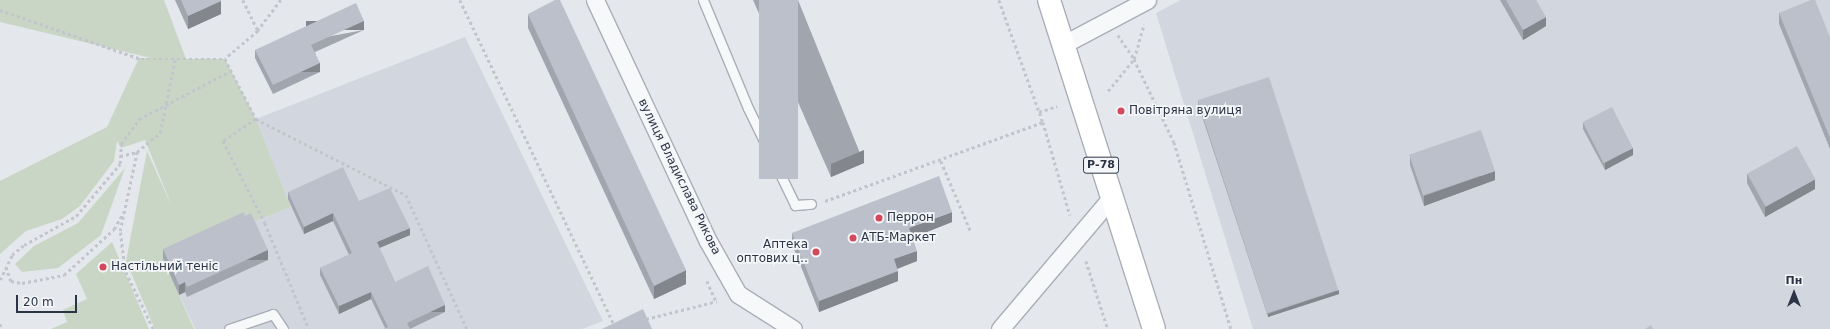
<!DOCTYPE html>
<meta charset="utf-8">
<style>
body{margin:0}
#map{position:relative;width:1830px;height:329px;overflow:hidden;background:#e4e7ec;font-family:"DejaVu Sans",sans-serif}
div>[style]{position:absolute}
.built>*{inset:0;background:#d2d6de}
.green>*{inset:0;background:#c9d6c5}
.path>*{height:2.5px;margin-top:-1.25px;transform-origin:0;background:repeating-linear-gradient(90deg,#c2c5cb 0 3px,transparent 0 6px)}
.roads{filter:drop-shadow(1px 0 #a9aeb7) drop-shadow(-1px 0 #a9aeb7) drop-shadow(0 1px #a9aeb7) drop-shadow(0 -1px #a9aeb7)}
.lane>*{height:9px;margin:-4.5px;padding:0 4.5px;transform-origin:4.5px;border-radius:4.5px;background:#f7f8fa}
.street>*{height:17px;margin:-8.5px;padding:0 8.5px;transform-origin:8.5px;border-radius:8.5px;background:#f7f8fa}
.highway>*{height:22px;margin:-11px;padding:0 11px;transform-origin:11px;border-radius:11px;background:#fff}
.wall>*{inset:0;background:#a1a5ae}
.shaded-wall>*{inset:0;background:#83868d;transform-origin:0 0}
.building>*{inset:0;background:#bbc0ca;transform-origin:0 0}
.dots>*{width:11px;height:11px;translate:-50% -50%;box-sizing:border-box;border:2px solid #f4f6f9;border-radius:50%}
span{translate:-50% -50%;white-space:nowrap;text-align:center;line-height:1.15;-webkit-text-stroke:3.5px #f4f6f9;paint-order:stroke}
.shield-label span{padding:1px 3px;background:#f4f6f9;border:1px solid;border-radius:3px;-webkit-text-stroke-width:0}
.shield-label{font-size:11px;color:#2b3445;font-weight:700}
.poi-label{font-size:12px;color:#2b3445}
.left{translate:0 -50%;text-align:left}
.right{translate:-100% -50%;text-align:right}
.street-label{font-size:12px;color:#2b3445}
.north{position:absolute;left:1774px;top:273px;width:40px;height:40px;-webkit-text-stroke:3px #f4f6f9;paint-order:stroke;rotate:0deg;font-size:11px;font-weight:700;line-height:16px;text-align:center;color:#2b3445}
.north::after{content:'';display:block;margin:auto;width:14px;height:18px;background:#2b3445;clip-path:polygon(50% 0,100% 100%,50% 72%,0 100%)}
.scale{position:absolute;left:16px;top:295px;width:61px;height:18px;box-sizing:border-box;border:2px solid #2b3445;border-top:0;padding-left:5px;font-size:12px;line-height:14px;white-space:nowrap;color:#2b3445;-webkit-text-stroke:3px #f4f6f9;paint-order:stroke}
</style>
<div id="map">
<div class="built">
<i style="clip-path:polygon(1181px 0,1830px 0,1830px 329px,1253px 329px,1156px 13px)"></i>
<i style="clip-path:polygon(465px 37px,603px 321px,582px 329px,195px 329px,163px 259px,291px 207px,256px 119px)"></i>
</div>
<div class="green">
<i style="clip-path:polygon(0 0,164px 0,186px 59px,225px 59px,256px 119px,291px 207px,163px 259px,194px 329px,155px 329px,126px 261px,147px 151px,173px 209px,145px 140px,121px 148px,117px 141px,114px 161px,80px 206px,62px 219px,26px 231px,0 254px,0 181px,107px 127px,139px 58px,151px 58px,0 22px)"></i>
<i style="clip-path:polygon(125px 168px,101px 235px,58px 268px,22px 272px,15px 264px,34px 246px,78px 223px)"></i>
<i style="clip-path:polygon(112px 242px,149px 329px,51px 329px,67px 322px,63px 310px,87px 299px,76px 274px)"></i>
</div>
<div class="path">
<i style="left:243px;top:0;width:34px;rotate:64deg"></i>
<i style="left:281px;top:0;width:39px;rotate:127deg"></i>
<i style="left:258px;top:31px;width:43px;rotate:139.7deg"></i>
<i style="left:225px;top:59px;width:68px;rotate:62.7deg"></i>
<i style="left:256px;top:119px;width:40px;rotate:146deg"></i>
<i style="left:223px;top:141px;width:92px;rotate:62.9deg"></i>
<i style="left:265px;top:223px;width:115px;rotate:67.5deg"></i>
<i style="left:460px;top:0;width:364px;rotate:64.6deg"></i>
<i style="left:999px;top:0;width:130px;rotate:70.2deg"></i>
<i style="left:1043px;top:122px;width:97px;rotate:73.8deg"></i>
<i style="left:0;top:10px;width:149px;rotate:19.2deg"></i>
<i style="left:141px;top:59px;width:84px"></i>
<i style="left:1118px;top:35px;width:29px;rotate:56deg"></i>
<i style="left:1134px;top:59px;width:92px;rotate:64.3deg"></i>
<i style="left:1174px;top:142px;width:195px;rotate:73deg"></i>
<i style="left:1108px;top:91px;width:41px;rotate:-50.9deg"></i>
<i style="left:1134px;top:59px;width:36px;rotate:-74deg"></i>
<i style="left:1039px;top:112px;width:19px;rotate:-18deg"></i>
<i style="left:256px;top:119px;width:168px;rotate:26.9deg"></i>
<i style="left:406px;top:195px;width:147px;rotate:65.5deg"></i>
<i style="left:120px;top:156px;width:17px;rotate:-13deg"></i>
<i style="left:941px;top:161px;width:77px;rotate:67.1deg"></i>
<i style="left:825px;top:201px;width:232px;rotate:-19.9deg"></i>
<i style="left:1086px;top:261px;width:71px;rotate:72.1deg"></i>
<i style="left:6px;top:267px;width:15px;rotate:70deg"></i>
<i style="left:11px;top:281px;width:11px;rotate:10deg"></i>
<i style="left:22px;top:283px;width:43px;rotate:-10.8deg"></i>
<i style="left:64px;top:275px;width:68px;rotate:-42.6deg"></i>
<i style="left:114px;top:229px;width:20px;rotate:-60deg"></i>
<i style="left:0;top:280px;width:28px;rotate:-64deg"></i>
<i style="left:12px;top:255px;width:16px;rotate:-40deg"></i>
<i style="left:24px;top:245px;width:60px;rotate:-29.1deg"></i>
<i style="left:76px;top:216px;width:68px;rotate:-49.8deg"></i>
<i style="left:120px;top:164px;width:20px;rotate:-87deg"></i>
<i style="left:121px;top:144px;width:31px;rotate:-54deg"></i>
<i style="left:139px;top:119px;width:104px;rotate:-27.6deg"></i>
<i style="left:707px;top:281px;width:22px;rotate:66deg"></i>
<i style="left:646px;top:319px;width:73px;rotate:-14.2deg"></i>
<i style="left:0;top:324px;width:5px;rotate:68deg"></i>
<i style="left:153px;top:329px;width:64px;rotate:-115.8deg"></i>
<i style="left:125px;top:271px;width:40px;rotate:-97.1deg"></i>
<i style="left:120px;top:231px;width:81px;rotate:-77.9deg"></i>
<i style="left:137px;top:152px;width:30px;rotate:-40deg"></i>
<i style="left:160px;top:133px;width:76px;rotate:-78.5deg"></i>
</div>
<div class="roads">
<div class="lane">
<i style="left:703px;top:0;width:117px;rotate:67.4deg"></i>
<i style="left:748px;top:108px;width:108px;rotate:64.1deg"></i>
<i style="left:795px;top:205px;width:16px;rotate:-4deg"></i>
<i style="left:229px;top:329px;width:46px;rotate:-18.8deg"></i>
<i style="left:273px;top:314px;width:18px;rotate:56deg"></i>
</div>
<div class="street">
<i style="left:595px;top:0;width:266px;rotate:64.9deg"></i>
<i style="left:708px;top:241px;width:61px;rotate:60.5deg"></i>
<i style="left:738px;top:294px;width:65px;rotate:32.5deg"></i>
<i style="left:1064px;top:44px;width:94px;rotate:-27.9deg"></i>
<i style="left:1000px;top:329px;width:172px;rotate:-49.7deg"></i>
</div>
<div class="highway">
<i style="left:1049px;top:0;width:345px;rotate:72.3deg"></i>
</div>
</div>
<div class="wall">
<i style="clip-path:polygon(175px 0,221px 0,221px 14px,188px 29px)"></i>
<i style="clip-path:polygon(753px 0,798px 0,864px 163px,831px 177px)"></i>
<i style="clip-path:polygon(1500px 0,1536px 0,1546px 26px,1523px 40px)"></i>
<i style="clip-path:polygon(1779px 13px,1830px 37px,1830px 149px,1779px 24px)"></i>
<i style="clip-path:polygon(528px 14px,686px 284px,654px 299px,528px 28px)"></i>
<i style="clip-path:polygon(364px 30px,315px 52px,320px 72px,273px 94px,255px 58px,255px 50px)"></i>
<i style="clip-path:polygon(1198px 100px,1339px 294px,1268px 317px,1198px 104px)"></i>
<i style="clip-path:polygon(1583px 122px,1633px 155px,1605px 170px,1583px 129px)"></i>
<i style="clip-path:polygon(1410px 156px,1495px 180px,1424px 206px,1410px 165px)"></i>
<i style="clip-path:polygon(1747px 174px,1815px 189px,1765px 217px,1747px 183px)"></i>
<i style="clip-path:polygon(288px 192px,359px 201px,410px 235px,379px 248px,395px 282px,445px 312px,410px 329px,385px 328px,371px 299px,339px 314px,320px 275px,320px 268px,349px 255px,333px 221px,304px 234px,288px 199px)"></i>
<i style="clip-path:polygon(952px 222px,912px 238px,917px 261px,897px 269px,898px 281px,819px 312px,792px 244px,792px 233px)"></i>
<i style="clip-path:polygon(163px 249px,268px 260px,187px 297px,185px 292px,179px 295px,163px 259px)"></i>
</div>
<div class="shaded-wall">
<i style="clip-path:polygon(221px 1px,221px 14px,188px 29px,188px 16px)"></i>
<i style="clip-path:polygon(1546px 17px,1546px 26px,1523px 40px,1523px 30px)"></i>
<i style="left:364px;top:21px;width:9px;height:58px;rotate:90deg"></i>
<i style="left:320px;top:63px;width:9px;height:52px;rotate:90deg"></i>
<i style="clip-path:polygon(1633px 148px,1633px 155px,1605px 170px,1605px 163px)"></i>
<i style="clip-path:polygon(864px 150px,864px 163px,831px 177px,831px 164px)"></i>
<i style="clip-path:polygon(1495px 171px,1495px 180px,1424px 206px,1424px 196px)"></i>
<i style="clip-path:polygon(1815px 179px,1815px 189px,1765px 217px,1765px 207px)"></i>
<i style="clip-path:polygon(952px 212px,952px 222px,909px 239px,909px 228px)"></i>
<i style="clip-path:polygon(333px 213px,333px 221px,304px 234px,304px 227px)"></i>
<i style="clip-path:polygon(410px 228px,410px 235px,377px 249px,377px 242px)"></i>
<i style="left:268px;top:250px;width:10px;height:89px;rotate:90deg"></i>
<i style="clip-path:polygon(917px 251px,917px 261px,894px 270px,894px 259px)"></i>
<i style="clip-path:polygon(686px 270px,686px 284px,654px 299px,654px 286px)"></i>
<i style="clip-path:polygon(898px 271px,898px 281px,819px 312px,819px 301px)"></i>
<i style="clip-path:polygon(185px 282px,185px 292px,179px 295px,179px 285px)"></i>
<i style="clip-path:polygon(1339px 290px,1339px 294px,1268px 317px,1268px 314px)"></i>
<i style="clip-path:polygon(371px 292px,371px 299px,339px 314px,339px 306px)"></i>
<i style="left:445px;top:305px;width:7px;height:42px;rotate:90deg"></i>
</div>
<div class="building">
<i style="clip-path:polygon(181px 0,221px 0,221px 1px,188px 16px)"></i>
<i style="clip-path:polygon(555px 0,560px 0,686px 270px,654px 286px,528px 14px)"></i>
<i style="left:759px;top:0;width:39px;height:179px"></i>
<i style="clip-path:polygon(1506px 0,1536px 0,1546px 17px,1523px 30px)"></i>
<i style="clip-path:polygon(1811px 0,1815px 0,1830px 37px,1830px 138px,1779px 13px)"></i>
<i style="clip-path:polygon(356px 3px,364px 21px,311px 45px,320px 63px,273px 85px,255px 50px)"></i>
<i style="left:1269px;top:77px;width:224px;height:75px;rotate:72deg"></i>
<i style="left:1612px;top:107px;width:46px;height:33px;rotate:63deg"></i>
<i style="left:1481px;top:130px;width:43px;height:76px;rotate:71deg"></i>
<i style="left:1797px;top:146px;width:38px;height:57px;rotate:61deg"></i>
<i style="clip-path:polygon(343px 167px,359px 201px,390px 188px,410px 228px,377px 242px,395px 282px,428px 266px,445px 305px,407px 323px,410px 329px,383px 329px,388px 327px,371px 292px,339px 306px,320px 268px,352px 253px,333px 213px,304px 227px,288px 192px)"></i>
<i style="clip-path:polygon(939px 176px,952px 212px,909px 228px,917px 251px,894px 259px,898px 271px,819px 301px,792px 233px)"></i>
<i style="clip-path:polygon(244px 212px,245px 216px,251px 213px,268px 250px,187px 287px,185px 282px,179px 285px,163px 249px)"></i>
<i style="clip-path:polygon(643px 309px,652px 329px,602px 329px)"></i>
<i style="clip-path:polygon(1651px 325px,1653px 329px,1645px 329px)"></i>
</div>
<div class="dots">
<i style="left:1121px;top:111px;background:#d1495b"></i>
<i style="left:879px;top:218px;background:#d1495b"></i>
<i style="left:853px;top:238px;background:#d1495b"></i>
<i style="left:816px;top:252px;background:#d1495b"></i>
<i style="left:103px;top:267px;background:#d1495b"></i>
</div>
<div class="shield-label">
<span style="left:1101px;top:165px">Р-78</span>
</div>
<div class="poi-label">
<span class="left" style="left:1129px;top:111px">Повітряна вулиця</span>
<span class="left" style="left:887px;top:218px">Перрон</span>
<span class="left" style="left:861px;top:238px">АТБ-Маркет</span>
<span class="right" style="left:808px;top:252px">Аптека<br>оптових ц‥</span>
<span class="left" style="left:111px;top:267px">Настільний теніс</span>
</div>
<div class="street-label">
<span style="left:679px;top:177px;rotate:64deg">вулиця Владислава Рикова</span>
</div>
<div class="north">Пн</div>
<div class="scale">20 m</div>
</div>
